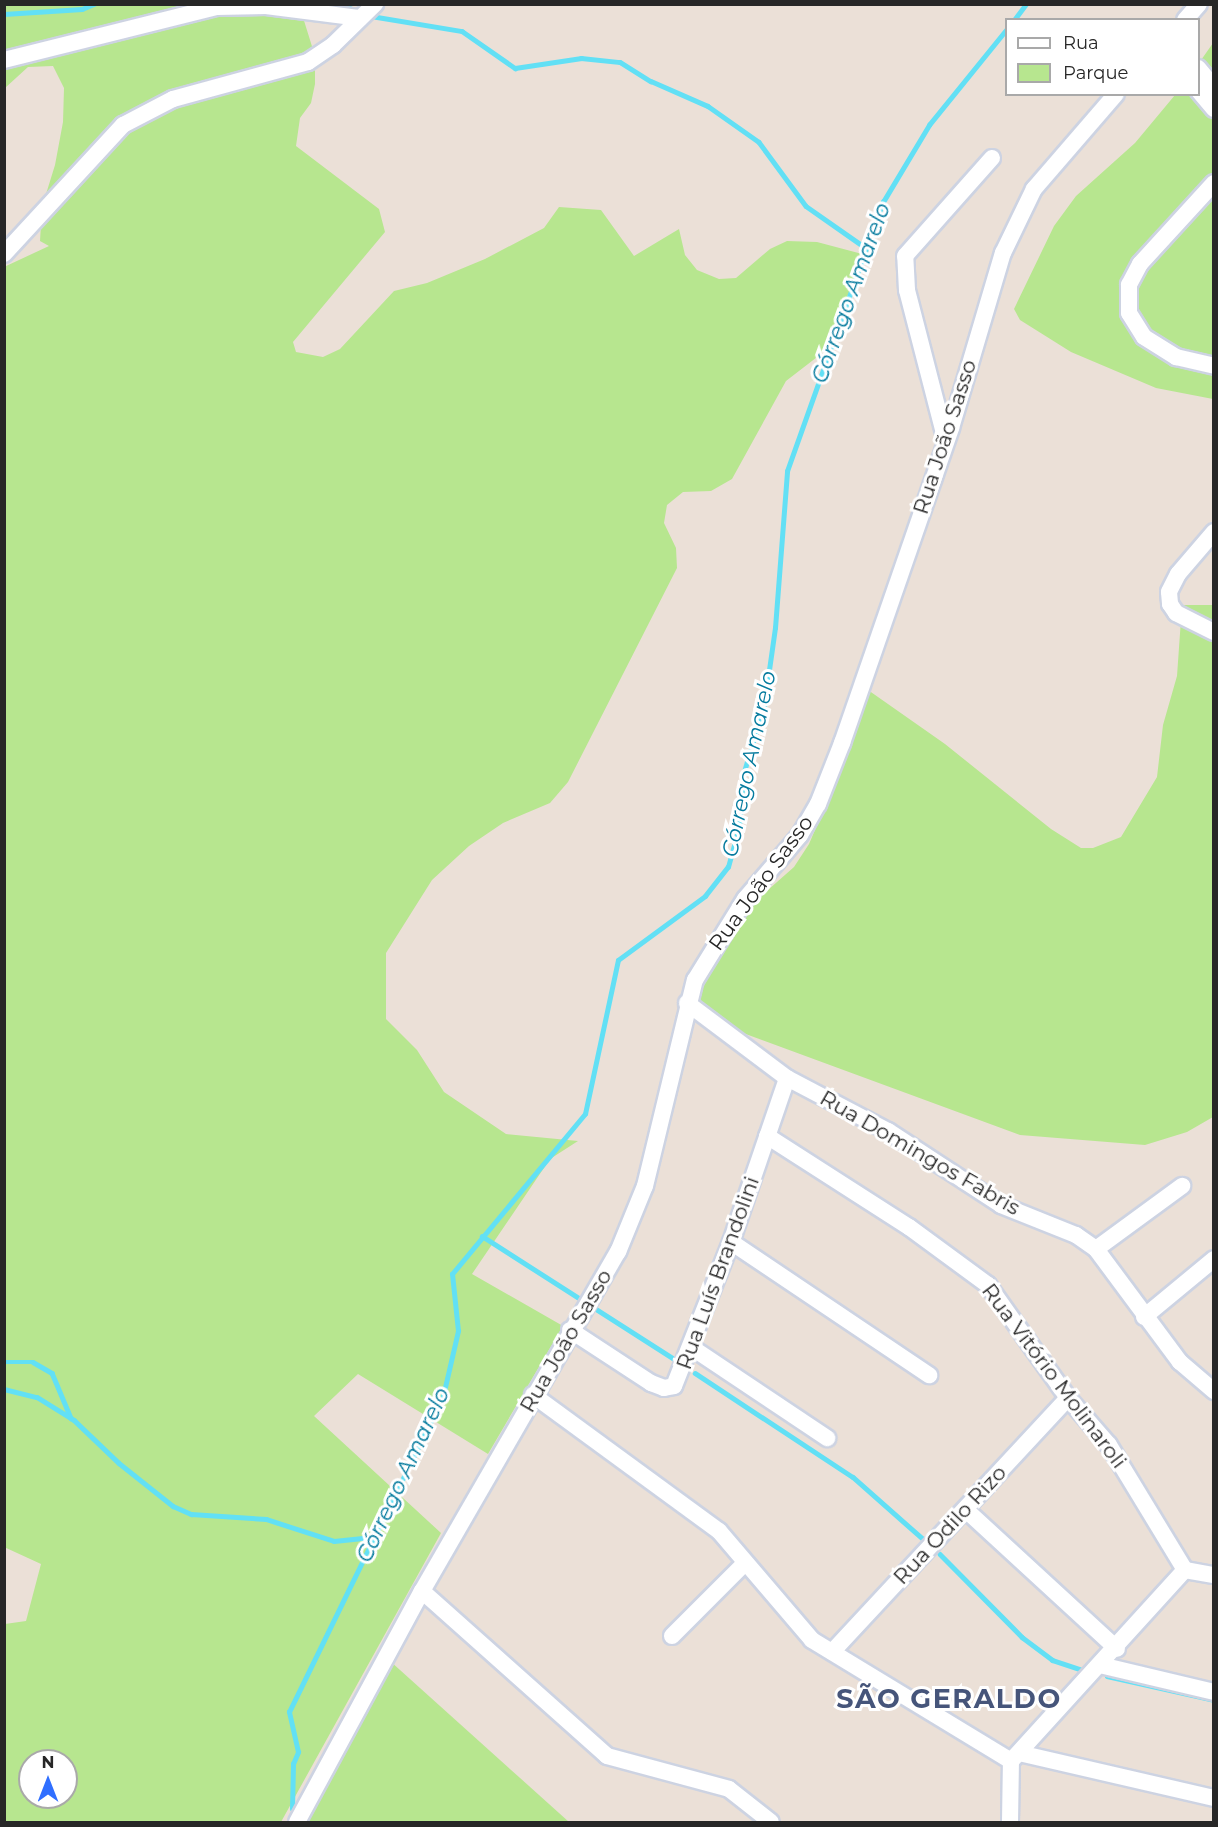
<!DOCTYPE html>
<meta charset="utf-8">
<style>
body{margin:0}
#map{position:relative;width:1218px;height:1827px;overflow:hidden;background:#ebe0d7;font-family:Montserrat,sans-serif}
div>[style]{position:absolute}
.green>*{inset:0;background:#b7e68f}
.stream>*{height:4.5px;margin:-2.25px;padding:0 2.25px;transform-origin:2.25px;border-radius:2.25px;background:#62e0f5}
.roads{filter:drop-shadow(2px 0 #cdd3e2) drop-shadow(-2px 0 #cdd3e2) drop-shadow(0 2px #cdd3e2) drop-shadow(0 -2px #cdd3e2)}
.minor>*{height:16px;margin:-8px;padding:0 8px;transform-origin:8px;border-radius:8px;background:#fff}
span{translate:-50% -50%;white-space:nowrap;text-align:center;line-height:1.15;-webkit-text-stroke:6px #fff;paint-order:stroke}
.street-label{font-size:21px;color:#272727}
.water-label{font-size:22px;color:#057b9e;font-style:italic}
.district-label{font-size:27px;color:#46557a;font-weight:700;letter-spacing:1.5px}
.frame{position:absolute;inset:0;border:6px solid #272727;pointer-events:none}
.legend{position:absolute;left:1005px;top:18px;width:195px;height:78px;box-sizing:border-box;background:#fff;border:2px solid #a9a9a9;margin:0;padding:8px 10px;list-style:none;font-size:18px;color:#272727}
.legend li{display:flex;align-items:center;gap:12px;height:30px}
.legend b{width:30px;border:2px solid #a9a9a9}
.north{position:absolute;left:18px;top:1749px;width:60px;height:60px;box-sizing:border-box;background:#fff;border:2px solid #a9a9a9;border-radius:50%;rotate:0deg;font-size:16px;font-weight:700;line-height:24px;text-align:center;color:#272727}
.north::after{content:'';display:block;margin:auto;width:21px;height:27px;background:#306fff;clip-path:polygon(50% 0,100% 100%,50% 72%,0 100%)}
</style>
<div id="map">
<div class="green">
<i style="clip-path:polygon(evenodd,5px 5px,309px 5px,301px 11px,315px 56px,315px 84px,311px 103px,300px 118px,296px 146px,379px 209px,385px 232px,293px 342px,296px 352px,323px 357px,340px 349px,394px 291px,427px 283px,485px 259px,544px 228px,559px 207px,601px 210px,634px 256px,679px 229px,685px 255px,697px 270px,719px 279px,736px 278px,770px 249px,787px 241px,817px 242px,866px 255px,821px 354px,786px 381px,732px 479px,711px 491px,683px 492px,667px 505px,664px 523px,676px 548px,677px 568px,568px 782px,550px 803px,503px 823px,469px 846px,432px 880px,386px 953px,386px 1019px,417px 1050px,444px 1092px,506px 1134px,578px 1141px,550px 1159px,472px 1274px,563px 1326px,488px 1454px,358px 1374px,314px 1416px,441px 1533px,281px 1822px,5px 1822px,5px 1624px,26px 1621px,41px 1564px,4px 1547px,4px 267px,49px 246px,40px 241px,42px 207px,55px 165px,63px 122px,64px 88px,53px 66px,28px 67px,5px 88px,5px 5px,30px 1761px,66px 1761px,66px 1797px,30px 1797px,30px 1761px)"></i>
<i style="clip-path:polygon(1213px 43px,1213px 399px,1156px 388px,1071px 352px,1020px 320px,1014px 309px,1054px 226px,1076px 196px,1135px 143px,1175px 95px,1198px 94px,1199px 63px)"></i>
<i style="clip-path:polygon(1182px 605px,1213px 605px,1213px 1117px,1187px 1132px,1145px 1145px,1020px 1135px,724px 1026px,699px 1006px,704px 980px,751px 905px,794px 867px,809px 844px,841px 769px,868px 690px,945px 744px,1051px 829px,1081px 848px,1093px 848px,1121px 837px,1157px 777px,1163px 725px,1177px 676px)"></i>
<i style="clip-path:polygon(390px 1661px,569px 1822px,303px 1822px)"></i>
</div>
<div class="stream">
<i style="left:339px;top:4px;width:14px;rotate:21deg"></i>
<i style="left:4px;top:14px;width:78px;rotate:-3.7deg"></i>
<i style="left:82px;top:9px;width:13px;rotate:-23deg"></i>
<i style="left:371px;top:16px;width:92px;rotate:9.4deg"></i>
<i style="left:462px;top:31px;width:65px;rotate:34.9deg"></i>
<i style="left:515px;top:68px;width:67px;rotate:-8.6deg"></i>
<i style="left:581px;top:58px;width:39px;rotate:6deg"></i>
<i style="left:620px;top:62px;width:36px;rotate:32deg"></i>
<i style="left:651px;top:81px;width:62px;rotate:23.7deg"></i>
<i style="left:708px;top:106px;width:62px;rotate:35.2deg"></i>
<i style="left:759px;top:142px;width:79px;rotate:53.7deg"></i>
<i style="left:806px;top:206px;width:73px;rotate:35deg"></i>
<i style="left:1014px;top:20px;width:20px;rotate:-53deg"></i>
<i style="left:482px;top:1236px;width:228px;rotate:32.6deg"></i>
<i style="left:4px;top:1362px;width:29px"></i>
<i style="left:33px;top:1362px;width:22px;rotate:30deg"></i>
<i style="left:52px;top:1373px;width:49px;rotate:67.1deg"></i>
<i style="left:695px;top:1373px;width:189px;rotate:33.4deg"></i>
<i style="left:853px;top:1477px;width:92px;rotate:41.5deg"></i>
<i style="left:4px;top:1389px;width:34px;rotate:14deg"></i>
<i style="left:37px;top:1397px;width:44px;rotate:31.9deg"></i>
<i style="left:74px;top:1420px;width:62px;rotate:43.7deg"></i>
<i style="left:119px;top:1463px;width:69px;rotate:38.5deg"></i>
<i style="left:173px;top:1506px;width:20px;rotate:24deg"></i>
<i style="left:191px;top:1514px;width:75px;rotate:3.8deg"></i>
<i style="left:266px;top:1519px;width:71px;rotate:17.9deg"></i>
<i style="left:334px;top:1541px;width:38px;rotate:-6deg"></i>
<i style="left:940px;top:1554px;width:117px;rotate:45.3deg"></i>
<i style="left:1022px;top:1637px;width:38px;rotate:37deg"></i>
<i style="left:1052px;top:1660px;width:36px;rotate:18deg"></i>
<i style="left:1107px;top:1676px;width:110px;rotate:12.6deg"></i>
<i style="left:292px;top:1809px;width:45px;rotate:-88.7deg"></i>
<i style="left:293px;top:1764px;width:13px;rotate:-67deg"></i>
<i style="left:298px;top:1752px;width:41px;rotate:-102.7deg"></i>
<i style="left:289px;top:1712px;width:352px;rotate:-64deg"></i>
<i style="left:443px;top:1396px;width:67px;rotate:-77deg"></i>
<i style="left:458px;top:1331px;width:57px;rotate:-96deg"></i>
<i style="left:452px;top:1274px;width:208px;rotate:-50.3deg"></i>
<i style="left:585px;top:1114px;width:157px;rotate:-77.9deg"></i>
<i style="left:618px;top:960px;width:108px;rotate:-36.3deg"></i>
<i style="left:705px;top:896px;width:37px;rotate:-52deg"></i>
<i style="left:728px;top:867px;width:41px;rotate:-74.6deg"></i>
<i style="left:739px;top:827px;width:52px;rotate:-85.6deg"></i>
<i style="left:743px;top:775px;width:73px;rotate:-73.3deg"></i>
<i style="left:764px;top:705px;width:78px;rotate:-81.9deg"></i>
<i style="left:775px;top:628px;width:157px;rotate:-85.6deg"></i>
<i style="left:787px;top:471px;width:286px;rotate:-70.4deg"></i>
<i style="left:883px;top:202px;width:90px;rotate:-59.1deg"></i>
<i style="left:929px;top:125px;width:122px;rotate:-51deg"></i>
</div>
<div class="roads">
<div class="minor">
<i style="left:1185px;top:20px;width:21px;rotate:-49deg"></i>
<i style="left:4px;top:60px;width:219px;rotate:-14deg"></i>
<i style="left:216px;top:7px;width:50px;rotate:-1.1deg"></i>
<i style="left:266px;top:6px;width:95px;rotate:7.3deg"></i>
<i style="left:1198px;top:68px;width:25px;rotate:50deg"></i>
<i style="left:1198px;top:90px;width:25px;rotate:50deg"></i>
<i style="left:1214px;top:183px;width:110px;rotate:132.4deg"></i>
<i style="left:1140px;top:264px;width:24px;rotate:118deg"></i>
<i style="left:1129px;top:285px;width:28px;rotate:90deg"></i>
<i style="left:1129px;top:313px;width:28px;rotate:58deg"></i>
<i style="left:1144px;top:337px;width:38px;rotate:32deg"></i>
<i style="left:1176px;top:357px;width:39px;rotate:13deg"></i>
<i style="left:4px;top:254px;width:176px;rotate:-47.3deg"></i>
<i style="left:123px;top:125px;width:56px;rotate:-27.5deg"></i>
<i style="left:173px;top:99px;width:140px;rotate:-15.3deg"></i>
<i style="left:308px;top:62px;width:30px;rotate:-34deg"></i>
<i style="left:333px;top:45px;width:59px;rotate:-44.3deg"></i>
<i style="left:946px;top:441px;width:156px;rotate:-104.5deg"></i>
<i style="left:907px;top:290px;width:34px;rotate:-93deg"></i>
<i style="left:905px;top:256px;width:131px;rotate:-48.4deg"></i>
<i style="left:1214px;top:532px;width:55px;rotate:130.6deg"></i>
<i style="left:1178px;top:574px;width:20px;rotate:117deg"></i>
<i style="left:1169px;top:592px;width:12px;rotate:85deg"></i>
<i style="left:1170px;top:604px;width:11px;rotate:56deg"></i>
<i style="left:1176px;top:613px;width:42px;rotate:26.6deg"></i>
<i style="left:687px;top:1003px;width:125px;rotate:36.9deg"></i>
<i style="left:787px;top:1078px;width:114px;rotate:27.7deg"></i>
<i style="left:888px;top:1131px;width:135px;rotate:33.2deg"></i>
<i style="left:1001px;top:1205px;width:81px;rotate:21.8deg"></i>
<i style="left:1076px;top:1235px;width:24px;rotate:35deg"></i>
<i style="left:1096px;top:1249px;width:141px;rotate:53.4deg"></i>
<i style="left:1180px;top:1362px;width:45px;rotate:40.5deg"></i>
<i style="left:767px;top:1136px;width:169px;rotate:32.7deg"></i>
<i style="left:909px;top:1227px;width:98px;rotate:36.3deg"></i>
<i style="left:988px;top:1285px;width:138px;rotate:54.7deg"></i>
<i style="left:1068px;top:1398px;width:62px;rotate:48.9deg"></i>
<i style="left:1109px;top:1445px;width:146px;rotate:58.7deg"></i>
<i style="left:731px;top:1242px;width:239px;rotate:33.9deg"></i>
<i style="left:1096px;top:1249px;width:107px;rotate:-36.2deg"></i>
<i style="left:1144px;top:1317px;width:91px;rotate:-39.6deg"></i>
<i style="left:570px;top:1330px;width:97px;rotate:33.2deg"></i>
<i style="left:651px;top:1383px;width:14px;rotate:21deg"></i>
<i style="left:664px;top:1388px;width:10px;rotate:-11deg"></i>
<i style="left:674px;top:1386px;width:155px;rotate:-68.4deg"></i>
<i style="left:731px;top:1242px;width:173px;rotate:-71.1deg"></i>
<i style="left:691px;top:1347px;width:164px;rotate:33.8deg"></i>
<i style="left:533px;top:1395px;width:230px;rotate:36.2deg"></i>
<i style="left:719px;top:1531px;width:143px;rotate:49.5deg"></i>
<i style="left:812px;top:1640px;width:233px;rotate:31.3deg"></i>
<i style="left:966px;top:1510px;width:205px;rotate:42.6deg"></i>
<i style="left:422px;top:1591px;width:248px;rotate:41.7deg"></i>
<i style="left:607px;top:1756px;width:126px;rotate:15.1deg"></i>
<i style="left:729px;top:1789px;width:53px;rotate:38.2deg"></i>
<i style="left:672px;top:1636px;width:103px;rotate:-45deg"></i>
<i style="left:832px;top:1652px;width:347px;rotate:-47.1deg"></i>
<i style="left:1100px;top:1665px;width:117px;rotate:13.3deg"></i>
<i style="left:1019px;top:1753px;width:200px;rotate:13deg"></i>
<i style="left:1011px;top:1761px;width:258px;rotate:-47.7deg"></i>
<i style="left:1185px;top:1570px;width:29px;rotate:10deg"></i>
<i style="left:297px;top:1822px;width:263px;rotate:-61.6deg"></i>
<i style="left:422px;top:1591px;width:392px;rotate:-60deg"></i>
<i style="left:618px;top:1252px;width:71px;rotate:-67.8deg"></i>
<i style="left:645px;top:1186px;width:212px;rotate:-76.4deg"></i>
<i style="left:695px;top:980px;width:95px;rotate:-58.3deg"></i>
<i style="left:745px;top:899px;width:84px;rotate:-49.3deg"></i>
<i style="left:800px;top:835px;width:36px;rotate:-60deg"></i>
<i style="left:818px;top:804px;width:66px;rotate:-68.5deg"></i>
<i style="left:842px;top:743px;width:333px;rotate:-70.9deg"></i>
<i style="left:951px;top:428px;width:183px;rotate:-73.5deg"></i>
<i style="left:1003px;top:253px;width:71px;rotate:-64.2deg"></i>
<i style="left:1034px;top:189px;width:125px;rotate:-49.2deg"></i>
<i style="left:1010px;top:1822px;width:61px;rotate:-89.1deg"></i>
</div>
</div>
<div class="street-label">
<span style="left:945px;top:437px;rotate:-72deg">Rua João Sasso</span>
<span style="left:761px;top:883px;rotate:-54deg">Rua João Sasso</span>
<span style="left:920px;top:1153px;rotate:30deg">Rua Domingos Fabris</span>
<span style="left:718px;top:1273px;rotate:-70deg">Rua Luís Brandolini</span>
<span style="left:566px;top:1341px;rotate:-60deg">Rua João Sasso</span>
<span style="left:1054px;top:1376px;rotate:53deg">Rua Vitório Molinaroli</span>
<span style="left:950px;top:1525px;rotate:-47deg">Rua Odilo Rizo</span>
</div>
<div class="water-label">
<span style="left:851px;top:293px;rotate:-70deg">Córrego Amarelo</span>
<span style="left:749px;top:764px;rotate:-78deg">Córrego Amarelo</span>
<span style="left:403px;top:1475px;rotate:-65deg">Córrego Amarelo</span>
</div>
<div class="district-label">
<span style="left:949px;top:1699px">SÃO GERALDO</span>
</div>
<div class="frame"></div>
<ul class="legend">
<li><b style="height:8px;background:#fff"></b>Rua</li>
<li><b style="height:16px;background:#b7e68f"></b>Parque</li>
</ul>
<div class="north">N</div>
</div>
